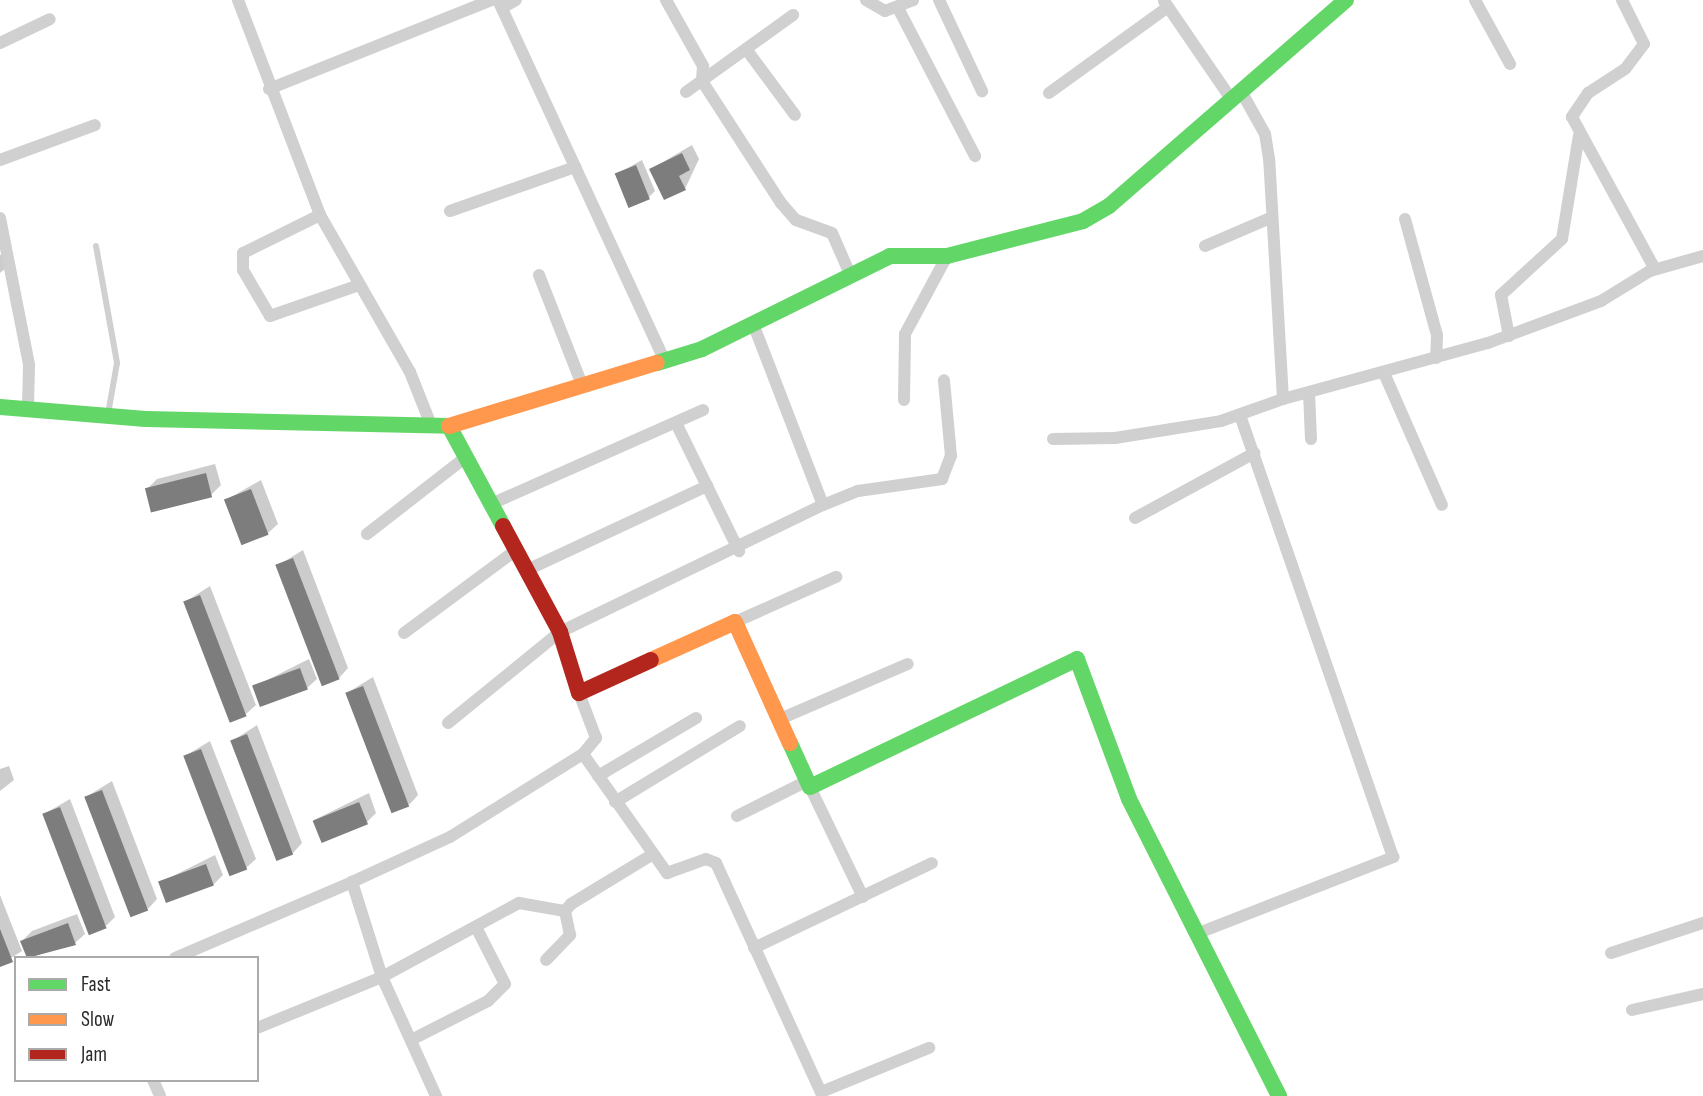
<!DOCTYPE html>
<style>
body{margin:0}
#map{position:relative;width:1703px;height:1096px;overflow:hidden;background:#fff;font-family:"Sofia Sans Condensed",sans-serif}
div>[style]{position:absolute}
.shadow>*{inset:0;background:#0003}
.building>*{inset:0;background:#7d7d7d;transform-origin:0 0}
.lane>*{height:6px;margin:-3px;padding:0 3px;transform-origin:3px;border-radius:3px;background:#d0d0d0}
.street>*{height:12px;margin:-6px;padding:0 6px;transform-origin:6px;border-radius:6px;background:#d0d0d0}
.fast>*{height:16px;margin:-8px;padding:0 8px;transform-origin:8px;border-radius:8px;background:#63d668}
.slow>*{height:16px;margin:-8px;padding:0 8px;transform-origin:8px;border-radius:8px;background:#ff974d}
.jam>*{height:16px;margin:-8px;padding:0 8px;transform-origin:8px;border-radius:8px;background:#b3261e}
span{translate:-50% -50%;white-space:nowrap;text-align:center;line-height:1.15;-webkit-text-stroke:7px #fff;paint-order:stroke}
.legend{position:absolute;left:14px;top:956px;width:245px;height:126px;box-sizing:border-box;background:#fff;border:2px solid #aaa;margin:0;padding:9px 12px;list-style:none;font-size:21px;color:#2b2b2b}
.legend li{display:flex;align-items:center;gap:14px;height:35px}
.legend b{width:35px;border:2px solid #aaa}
</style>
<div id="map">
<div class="shadow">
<i style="clip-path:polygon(692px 145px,699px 159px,685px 189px,651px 169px)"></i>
<i style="clip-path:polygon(642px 160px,655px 191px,649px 197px,617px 174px)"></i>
<i style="clip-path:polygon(4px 254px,7px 267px,0 273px,0 255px)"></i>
<i style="clip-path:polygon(215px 464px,221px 485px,211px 495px,147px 489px,157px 479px)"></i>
<i style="clip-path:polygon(261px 480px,278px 524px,268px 533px,226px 500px)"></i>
<i style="clip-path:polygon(303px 550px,348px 668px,339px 678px,277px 566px)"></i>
<i style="clip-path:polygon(210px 586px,256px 705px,246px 714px,185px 602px)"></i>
<i style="clip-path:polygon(309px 659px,317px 679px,307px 688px,255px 686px)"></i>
<i style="clip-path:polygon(373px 677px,418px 795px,409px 805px,347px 693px)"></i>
<i style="clip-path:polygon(257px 725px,302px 843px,293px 853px,232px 741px)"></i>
<i style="clip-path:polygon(210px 741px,256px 859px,246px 868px,185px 756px)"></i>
<i style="clip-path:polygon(9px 766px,14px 780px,0 791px,0 769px)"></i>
<i style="clip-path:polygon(112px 781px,157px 899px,148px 909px,86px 797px)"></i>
<i style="clip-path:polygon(369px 793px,376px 813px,367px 822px,314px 820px)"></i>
<i style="clip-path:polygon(70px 799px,115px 917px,106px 926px,44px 814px)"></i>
<i style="clip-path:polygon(215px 855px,223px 875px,213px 885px,161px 882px)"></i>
<i style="clip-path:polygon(0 895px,22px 951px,0 965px)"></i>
<i style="clip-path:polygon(77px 914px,85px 934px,75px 943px,29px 958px,22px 941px,32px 931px)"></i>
</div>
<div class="building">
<i style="clip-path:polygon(682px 153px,690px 170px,679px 176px,686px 190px,664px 200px,649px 169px)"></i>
<i style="left:636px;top:165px;width:37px;height:23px;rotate:68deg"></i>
<i style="left:206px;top:473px;width:25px;height:63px;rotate:76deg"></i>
<i style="left:251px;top:489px;width:49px;height:29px;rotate:69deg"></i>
<i style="left:293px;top:558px;width:130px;height:19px;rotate:69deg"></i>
<i style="left:200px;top:595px;width:130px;height:18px;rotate:69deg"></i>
<i style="left:300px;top:668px;width:23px;height:51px;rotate:70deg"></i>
<i style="left:363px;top:686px;width:129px;height:19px;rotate:69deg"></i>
<i style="left:247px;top:734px;width:129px;height:18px;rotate:69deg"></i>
<i style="left:201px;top:749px;width:129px;height:19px;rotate:69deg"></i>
<i style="left:102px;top:790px;width:129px;height:19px;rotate:69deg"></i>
<i style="left:359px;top:802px;width:24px;height:50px;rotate:68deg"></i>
<i style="left:60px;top:807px;width:130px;height:19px;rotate:69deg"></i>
<i style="left:206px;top:864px;width:23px;height:51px;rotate:70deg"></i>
<i style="clip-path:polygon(68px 923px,76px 945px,27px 958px,20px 941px)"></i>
<i style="clip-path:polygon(0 929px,13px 962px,0 967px)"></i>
</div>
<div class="lane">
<i style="left:96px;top:246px;width:119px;rotate:79.8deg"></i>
<i style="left:117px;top:363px;width:52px;rotate:100deg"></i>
</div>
<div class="street">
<i style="left:238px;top:0;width:230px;rotate:69.1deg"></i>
<i style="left:320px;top:215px;width:181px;rotate:60.2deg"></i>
<i style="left:410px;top:372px;width:57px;rotate:68.4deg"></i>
<i style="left:498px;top:0;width:398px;rotate:65.2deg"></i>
<i style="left:666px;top:0;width:76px;rotate:60.7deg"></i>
<i style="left:703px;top:66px;width:15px;rotate:94deg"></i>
<i style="left:702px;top:81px;width:145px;rotate:57.1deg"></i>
<i style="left:781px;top:203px;width:23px;rotate:49deg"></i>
<i style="left:796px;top:220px;width:38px;rotate:20deg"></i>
<i style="left:832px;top:233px;width:43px;rotate:66.4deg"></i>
<i style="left:866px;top:0;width:22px;rotate:30deg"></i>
<i style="left:885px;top:11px;width:30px;rotate:-21deg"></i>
<i style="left:939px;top:0;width:101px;rotate:64.7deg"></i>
<i style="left:1475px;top:0;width:73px;rotate:61.3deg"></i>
<i style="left:1622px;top:0;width:49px;rotate:63.4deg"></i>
<i style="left:1644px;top:44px;width:31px;rotate:127deg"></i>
<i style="left:1625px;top:69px;width:44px;rotate:147deg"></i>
<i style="left:1588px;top:93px;width:29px;rotate:124deg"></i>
<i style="left:1572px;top:117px;width:173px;rotate:61.4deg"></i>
<i style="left:1164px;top:1px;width:119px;rotate:55.6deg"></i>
<i style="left:502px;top:8px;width:16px;rotate:-30deg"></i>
<i style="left:898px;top:8px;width:167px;rotate:62.5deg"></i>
<i style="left:0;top:43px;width:55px;rotate:-25.6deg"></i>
<i style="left:746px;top:49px;width:82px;rotate:53.4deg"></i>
<i style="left:269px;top:89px;width:240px;rotate:-21.8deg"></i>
<i style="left:686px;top:92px;width:132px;rotate:-35.7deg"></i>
<i style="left:1049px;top:93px;width:147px;rotate:-35.9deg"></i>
<i style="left:0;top:160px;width:101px;rotate:-20.2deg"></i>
<i style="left:450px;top:211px;width:133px;rotate:-19.4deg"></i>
<i style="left:320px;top:215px;width:86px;rotate:153.7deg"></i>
<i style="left:243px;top:253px;width:17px;rotate:90deg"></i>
<i style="left:243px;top:270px;width:53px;rotate:59.6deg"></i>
<i style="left:270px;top:316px;width:91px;rotate:-19.2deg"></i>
<i style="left:0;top:218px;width:150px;rotate:78.8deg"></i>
<i style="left:29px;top:365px;width:42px;rotate:91.4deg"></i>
<i style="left:1405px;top:219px;width:120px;rotate:74.6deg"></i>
<i style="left:1437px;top:335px;width:23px;rotate:92deg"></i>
<i style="left:1205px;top:246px;width:71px;rotate:-23.3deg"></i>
<i style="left:539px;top:275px;width:120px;rotate:68.6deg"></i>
<i style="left:1509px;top:336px;width:42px;rotate:-101deg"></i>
<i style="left:1501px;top:295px;width:83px;rotate:-42.6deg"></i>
<i style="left:1562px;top:239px;width:105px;rotate:-80.7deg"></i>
<i style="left:1384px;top:373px;width:144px;rotate:66.3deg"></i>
<i style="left:1309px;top:393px;width:46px;rotate:87.5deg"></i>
<i style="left:1283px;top:399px;width:213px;rotate:-15.3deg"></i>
<i style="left:1488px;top:343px;width:121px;rotate:-20.4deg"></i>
<i style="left:1601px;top:301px;width:57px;rotate:-31.5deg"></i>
<i style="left:1650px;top:271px;width:55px;rotate:-15.8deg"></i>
<i style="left:904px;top:400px;width:66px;rotate:-89.1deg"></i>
<i style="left:905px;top:334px;width:89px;rotate:-61.7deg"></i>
<i style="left:676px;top:423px;width:143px;rotate:63.8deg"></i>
<i style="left:1053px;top:439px;width:62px;rotate:-0.9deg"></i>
<i style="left:1115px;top:438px;width:107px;rotate:-9.1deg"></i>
<i style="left:1221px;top:421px;width:66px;rotate:-19.5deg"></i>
<i style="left:1283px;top:399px;width:240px;rotate:-93.3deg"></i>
<i style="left:1269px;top:159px;width:25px;rotate:-99deg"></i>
<i style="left:1265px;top:134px;width:49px;rotate:-119.2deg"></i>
<i style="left:491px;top:504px;width:232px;rotate:-23.9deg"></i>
<i style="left:823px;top:505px;width:38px;rotate:-22deg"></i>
<i style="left:858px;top:491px;width:85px;rotate:-8.1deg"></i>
<i style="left:942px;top:479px;width:25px;rotate:-69deg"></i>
<i style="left:951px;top:456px;width:76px;rotate:-95.3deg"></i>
<i style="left:1135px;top:518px;width:136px;rotate:-28.6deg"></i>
<i style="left:367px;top:534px;width:125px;rotate:-37.9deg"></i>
<i style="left:527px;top:570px;width:199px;rotate:-25deg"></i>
<i style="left:735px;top:622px;width:111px;rotate:-24deg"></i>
<i style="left:404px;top:633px;width:139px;rotate:-36.5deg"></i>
<i style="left:780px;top:719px;width:139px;rotate:-23.3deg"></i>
<i style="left:448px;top:723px;width:144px;rotate:-39.1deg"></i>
<i style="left:560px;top:632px;width:292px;rotate:-25.8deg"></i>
<i style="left:823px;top:505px;width:192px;rotate:-111.1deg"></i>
<i style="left:583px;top:754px;width:146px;rotate:54.8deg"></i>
<i style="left:667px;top:873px;width:41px;rotate:-19.7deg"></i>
<i style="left:706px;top:859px;width:11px;rotate:22deg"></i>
<i style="left:716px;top:863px;width:252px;rotate:65.4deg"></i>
<i style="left:821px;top:1092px;width:117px;rotate:-22.2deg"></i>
<i style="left:598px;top:776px;width:114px;rotate:-30.6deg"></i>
<i style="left:810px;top:787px;width:122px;rotate:64.3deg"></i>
<i style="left:615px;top:802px;width:146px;rotate:-31.3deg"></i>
<i style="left:737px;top:816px;width:78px;rotate:-26.6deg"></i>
<i style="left:1196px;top:934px;width:212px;rotate:-21.3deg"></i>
<i style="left:1393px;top:857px;width:468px;rotate:-109.1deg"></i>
<i style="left:754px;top:948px;width:197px;rotate:-25.5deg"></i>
<i style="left:1611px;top:953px;width:97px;rotate:-18.1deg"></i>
<i style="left:175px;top:958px;width:193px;rotate:-23.2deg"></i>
<i style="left:546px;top:960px;width:35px;rotate:-46deg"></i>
<i style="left:570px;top:935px;width:25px;rotate:-102deg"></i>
<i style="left:565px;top:911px;width:9px;rotate:-49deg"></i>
<i style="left:571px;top:904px;width:92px;rotate:-31.3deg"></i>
<i style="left:1632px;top:1010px;width:73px;rotate:-12.7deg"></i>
<i style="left:257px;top:1028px;width:135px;rotate:-22.2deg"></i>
<i style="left:382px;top:977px;width:156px;rotate:-28.4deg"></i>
<i style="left:519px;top:903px;width:47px;rotate:9.9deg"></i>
<i style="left:411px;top:1040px;width:86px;rotate:-26.9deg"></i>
<i style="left:488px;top:1001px;width:24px;rotate:-45deg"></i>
<i style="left:505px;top:984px;width:62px;rotate:-117deg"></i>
<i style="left:153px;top:1080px;width:17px;rotate:66deg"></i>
<i style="left:436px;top:1096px;width:131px;rotate:-114.4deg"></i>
<i style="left:382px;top:977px;width:100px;rotate:-107.5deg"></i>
<i style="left:352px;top:882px;width:108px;rotate:-24.7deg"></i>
<i style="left:450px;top:837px;width:157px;rotate:-32deg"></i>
<i style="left:583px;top:754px;width:21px;rotate:-51deg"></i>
<i style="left:596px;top:738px;width:48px;rotate:-110.7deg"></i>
</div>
<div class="fast">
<i style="left:657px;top:363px;width:47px;rotate:-17.3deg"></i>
<i style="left:702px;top:349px;width:210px;rotate:-26.3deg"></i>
<i style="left:890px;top:256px;width:57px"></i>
<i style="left:947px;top:256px;width:140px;rotate:-14.4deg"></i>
<i style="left:1083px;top:221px;width:30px;rotate:-30deg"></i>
<i style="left:1109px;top:206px;width:314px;rotate:-41deg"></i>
<i style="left:0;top:407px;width:146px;rotate:4.7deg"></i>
<i style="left:146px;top:419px;width:303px;rotate:1.3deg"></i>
<i style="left:449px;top:426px;width:114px;rotate:61.6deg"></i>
<i style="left:790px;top:743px;width:48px;rotate:65.6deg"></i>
<i style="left:810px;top:787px;width:296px;rotate:-25.6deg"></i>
<i style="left:1077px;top:659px;width:149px;rotate:69.6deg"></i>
<i style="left:1129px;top:799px;width:333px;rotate:63.2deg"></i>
</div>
<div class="slow">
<i style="left:449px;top:426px;width:217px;rotate:-16.9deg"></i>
<i style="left:651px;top:660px;width:92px;rotate:-24.3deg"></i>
<i style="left:735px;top:622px;width:133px;rotate:65.6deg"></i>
</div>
<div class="jam">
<i style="left:503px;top:526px;width:120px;rotate:61.7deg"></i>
<i style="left:560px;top:632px;width:64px;rotate:72.7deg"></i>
<i style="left:579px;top:693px;width:79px;rotate:-24.6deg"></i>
</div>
<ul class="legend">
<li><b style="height:9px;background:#63d668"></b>Fast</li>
<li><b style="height:9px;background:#ff974d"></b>Slow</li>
<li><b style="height:9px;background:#b3261e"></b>Jam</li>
</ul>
</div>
